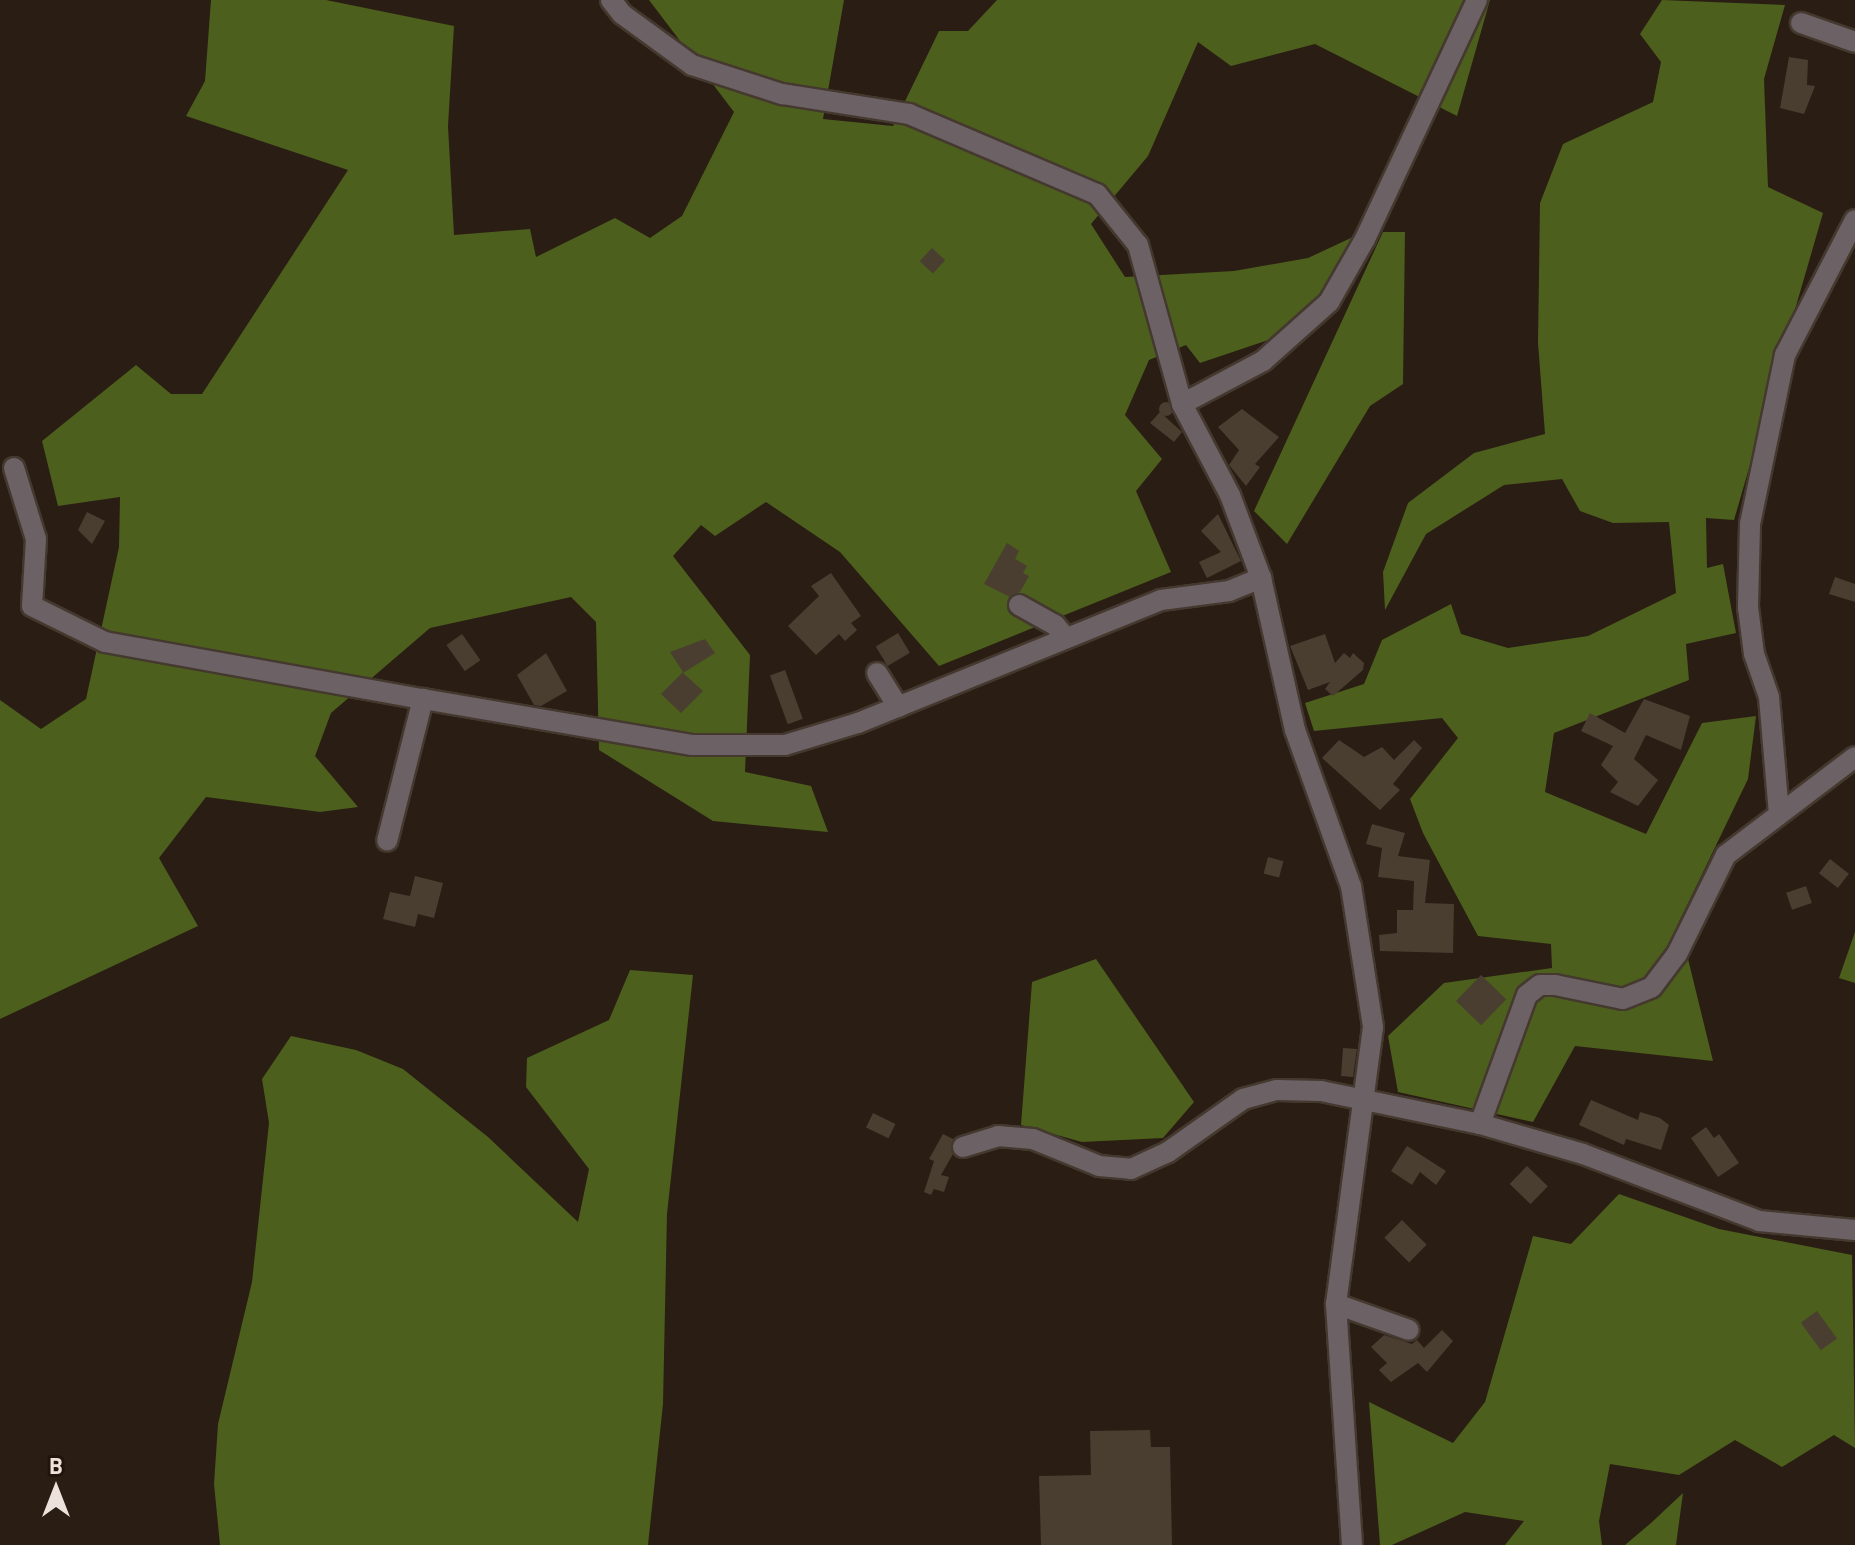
<!DOCTYPE html>
<style>
body{margin:0}
#map{position:relative;width:1855px;height:1545px;overflow:hidden;background:#2a1d13;font-family:Barlow,sans-serif}
div>[style]{position:absolute}
.forest>*{inset:0;background:#4c5f1c}
.building>*{inset:0;background:#493e30;transform-origin:0 0}
.round{border-radius:50%}
.roads{filter:drop-shadow(2px 0 #45392f) drop-shadow(-2px 0 #45392f) drop-shadow(0 2px #45392f) drop-shadow(0 -2px #45392f)}
.minor>*{height:20px;margin:-10px;padding:0 10px;transform-origin:10px;border-radius:10px;background:#6c6265}
span{translate:-50% -50%;white-space:nowrap;text-align:center;line-height:1.15;-webkit-text-stroke:6px #21140a;paint-order:stroke}
.north{position:absolute;left:16px;top:1449px;width:80px;height:80px;-webkit-text-stroke:6px #21140a;paint-order:stroke;rotate:0deg;font-size:22px;font-weight:700;line-height:32px;text-align:center;color:#ece2db}
.north::after{content:'';display:block;margin:auto;width:28px;height:36px;background:#ece2db;clip-path:polygon(50% 0,100% 100%,50% 72%,0 100%)}
</style>
<div id="map">
<div class="forest">
<i style="clip-path:polygon(211px 0,326px 0,454px 26px,448px 126px,454px 235px,530px 229px,536px 257px,615px 218px,650px 238px,682px 216px,734px 112px,649px 0,844px 0,823px 119px,893px 126px,939px 31px,968px 31px,997px 0,1490px 0,1457px 116px,1315px 44px,1231px 66px,1198px 42px,1148px 156px,1091px 224px,1125px 277px,1234px 271px,1308px 258px,1353px 237px,1348px 285px,1319px 295px,1286px 334px,1200px 363px,1186px 345px,1149px 360px,1125px 415px,1162px 459px,1136px 491px,1171px 572px,939px 666px,840px 552px,766px 502px,715px 536px,701px 525px,673px 556px,750px 655px,745px 772px,811px 786px,828px 832px,713px 821px,599px 750px,596px 622px,571px 597px,430px 628px,331px 713px,315px 756px,358px 807px,320px 812px,206px 797px,159px 858px,198px 926px,0 1019px,0 700px,41px 729px,86px 699px,119px 547px,120px 497px,58px 506px,42px 441px,136px 365px,171px 394px,202px 394px,348px 170px,186px 116px,205px 81px)"></i>
<i style="clip-path:polygon(1662px 0,1785px 5px,1764px 79px,1768px 187px,1823px 213px,1734px 520px,1706px 518px,1707px 568px,1723px 564px,1736px 633px,1686px 644px,1689px 680px,1554px 733px,1545px 792px,1646px 834px,1702px 723px,1756px 716px,1748px 779px,1679px 922px,1713px 1061px,1575px 1046px,1533px 1122px,1398px 1092px,1388px 1036px,1444px 983px,1552px 968px,1551px 944px,1478px 936px,1423px 833px,1410px 799px,1458px 738px,1442px 718px,1314px 731px,1305px 703px,1364px 684px,1382px 640px,1451px 604px,1461px 634px,1508px 648px,1588px 636px,1676px 593px,1669px 522px,1613px 523px,1580px 511px,1562px 479px,1504px 485px,1426px 534px,1385px 610px,1383px 572px,1408px 503px,1474px 453px,1545px 434px,1538px 343px,1540px 203px,1563px 144px,1653px 102px,1661px 62px,1640px 34px)"></i>
<i style="clip-path:polygon(1383px 232px,1405px 232px,1403px 384px,1370px 406px,1287px 544px,1254px 511px)"></i>
<i style="clip-path:polygon(1855px 932px,1855px 983px,1839px 978px)"></i>
<i style="clip-path:polygon(1096px 959px,1194px 1102px,1163px 1138px,1082px 1142px,1021px 1125px,1032px 982px)"></i>
<i style="clip-path:polygon(630px 970px,693px 975px,667px 1214px,663px 1404px,648px 1545px,220px 1545px,214px 1484px,218px 1424px,252px 1282px,269px 1123px,262px 1079px,291px 1036px,356px 1050px,403px 1069px,488px 1137px,578px 1222px,589px 1169px,526px 1087px,527px 1058px,609px 1020px)"></i>
<i style="clip-path:polygon(1619px 1194px,1719px 1229px,1852px 1255px,1855px 1448px,1834px 1435px,1782px 1467px,1735px 1440px,1679px 1475px,1610px 1464px,1599px 1521px,1602px 1545px,1505px 1545px,1524px 1521px,1465px 1512px,1392px 1545px,1380px 1545px,1369px 1402px,1453px 1443px,1485px 1402px,1533px 1236px,1571px 1244px)"></i>
<i style="clip-path:polygon(1683px 1493px,1676px 1545px,1625px 1545px,1651px 1523px)"></i>
</div>
<div class="building">
<i style="clip-path:polygon(1789px 57px,1808px 60px,1807px 85px,1815px 86px,1804px 114px,1780px 108px)"></i>
<i style="left:932px;top:248px;width:18px;height:18px;rotate:43deg"></i>
<i class="round" style="left:1159px;top:402px;width:14px;height:14px"></i>
<i style="clip-path:polygon(1242px 409px,1279px 437px,1255px 464px,1260px 467px,1246px 486px,1229px 465px,1239px 450px,1218px 427px)"></i>
<i style="clip-path:polygon(1160px 412px,1182px 432px,1174px 442px,1150px 423px)"></i>
<i style="clip-path:polygon(87px 512px,105px 521px,92px 544px,78px 530px)"></i>
<i style="clip-path:polygon(1218px 514px,1241px 561px,1207px 578px,1199px 562px,1221px 552px,1201px 531px)"></i>
<i style="clip-path:polygon(1007px 543px,1019px 551px,1015px 559px,1027px 566px,1023px 573px,1029px 576px,1020px 592px,1010px 597px,984px 584px)"></i>
<i style="clip-path:polygon(831px 573px,861px 616px,851px 623px,857px 630px,845px 641px,839px 634px,816px 655px,788px 626px,819px 596px,811px 586px)"></i>
<i style="clip-path:polygon(1835px 577px,1855px 584px,1855px 602px,1829px 594px)"></i>
<i style="left:898px;top:633px;width:23px;height:26px;rotate:59deg"></i>
<i style="left:462px;top:634px;width:32px;height:19px;rotate:55deg"></i>
<i style="clip-path:polygon(1325px 634px,1335px 663px,1344px 653px,1350px 658px,1353px 653px,1364px 663px,1363px 670px,1333px 696px,1325px 689px,1330px 682px,1308px 690px,1290px 646px)"></i>
<i style="clip-path:polygon(705px 639px,715px 653px,683px 673px,703px 691px,681px 713px,661px 694px,683px 672px,670px 652px)"></i>
<i style="clip-path:polygon(546px 653px,567px 691px,541px 706px,534px 705px,517px 675px)"></i>
<i style="left:785px;top:670px;width:52px;height:16px;rotate:70deg"></i>
<i style="clip-path:polygon(1644px 699px,1690px 716px,1681px 750px,1646px 735px,1634px 759px,1658px 780px,1638px 806px,1610px 792px,1618px 782px,1601px 765px,1613px 746px,1581px 731px,1590px 713px,1625px 733px)"></i>
<i style="clip-path:polygon(1339px 740px,1364px 757px,1382px 747px,1394px 760px,1414px 740px,1422px 748px,1393px 784px,1400px 790px,1380px 810px,1322px 758px)"></i>
<i style="clip-path:polygon(1372px 824px,1405px 833px,1398px 856px,1430px 860px,1425px 903px,1454px 904px,1453px 953px,1380px 951px,1379px 935px,1397px 933px,1397px 910px,1413px 910px,1414px 881px,1378px 877px,1382px 848px,1366px 844px)"></i>
<i style="left:1268px;top:857px;width:16px;height:17px;rotate:15deg"></i>
<i style="left:1830px;top:859px;width:24px;height:18px;rotate:38deg"></i>
<i style="clip-path:polygon(415px 876px,443px 883px,434px 918px,418px 914px,415px 927px,383px 919px,390px 892px,410px 896px)"></i>
<i style="left:1806px;top:886px;width:18px;height:21px;rotate:71deg"></i>
<i style="left:1481px;top:975px;width:35px;height:36px;rotate:44deg"></i>
<i style="clip-path:polygon(1343px 1048px,1357px 1049px,1353px 1077px,1341px 1076px)"></i>
<i style="clip-path:polygon(1591px 1100px,1638px 1120px,1640px 1112px,1660px 1118px,1669px 1125px,1661px 1150px,1626px 1139px,1624px 1145px,1579px 1125px)"></i>
<i style="left:873px;top:1113px;width:25px;height:16px;rotate:26deg"></i>
<i style="clip-path:polygon(1706px 1127px,1714px 1138px,1719px 1134px,1739px 1163px,1718px 1177px,1691px 1138px)"></i>
<i style="clip-path:polygon(943px 1134px,953px 1139px,953px 1154px,941px 1175px,949px 1177px,944px 1192px,934px 1189px,931px 1195px,924px 1192px,934px 1161px,929px 1159px)"></i>
<i style="clip-path:polygon(1407px 1146px,1446px 1171px,1436px 1185px,1420px 1172px,1412px 1185px,1391px 1171px)"></i>
<i style="left:1527px;top:1166px;width:29px;height:25px;rotate:44deg"></i>
<i style="left:1402px;top:1220px;width:35px;height:25px;rotate:45deg"></i>
<i style="left:1817px;top:1311px;width:34px;height:20px;rotate:54deg"></i>
<i style="clip-path:polygon(1442px 1330px,1453px 1341px,1427px 1372px,1418px 1363px,1391px 1382px,1379px 1370px,1387px 1363px,1371px 1347px,1384px 1335px,1412px 1344px,1417px 1340px,1424px 1348px)"></i>
<i style="clip-path:polygon(1150px 1430px,1151px 1447px,1170px 1447px,1172px 1545px,1041px 1545px,1039px 1476px,1091px 1475px,1090px 1431px)"></i>
</div>
<div class="roads">
<div class="minor">
<i style="left:611px;top:0;width:18px;rotate:52deg"></i>
<i style="left:622px;top:14px;width:87px;rotate:36.1deg"></i>
<i style="left:692px;top:65px;width:95px;rotate:17.9deg"></i>
<i style="left:782px;top:94px;width:129px;rotate:8.9deg"></i>
<i style="left:909px;top:114px;width:204px;rotate:23.1deg"></i>
<i style="left:1097px;top:194px;width:65px;rotate:51.2deg"></i>
<i style="left:1138px;top:245px;width:165px;rotate:74.5deg"></i>
<i style="left:1182px;top:404px;width:103px;rotate:62.2deg"></i>
<i style="left:1230px;top:495px;width:89px;rotate:69.5deg"></i>
<i style="left:1261px;top:578px;width:156px;rotate:77.4deg"></i>
<i style="left:1295px;top:730px;width:166px;rotate:70.3deg"></i>
<i style="left:1351px;top:886px;width:143px;rotate:81.1deg"></i>
<i style="left:1373px;top:1027px;width:279px;rotate:97.6deg"></i>
<i style="left:1336px;top:1304px;width:242px;rotate:86.2deg"></i>
<i style="left:1801px;top:23px;width:57px;rotate:19.4deg"></i>
<i style="left:1182px;top:404px;width:92px;rotate:-28deg"></i>
<i style="left:1263px;top:361px;width:89px;rotate:-41.8deg"></i>
<i style="left:1329px;top:302px;width:73px;rotate:-60.3deg"></i>
<i style="left:1365px;top:239px;width:264px;rotate:-64.9deg"></i>
<i style="left:14px;top:468px;width:74px;rotate:72.8deg"></i>
<i style="left:36px;top:539px;width:67px;rotate:93.4deg"></i>
<i style="left:32px;top:606px;width:81px;rotate:26.3deg"></i>
<i style="left:105px;top:642px;width:323px;rotate:10.2deg"></i>
<i style="left:423px;top:699px;width:146px;rotate:104.2deg"></i>
<i style="left:1019px;top:605px;width:41px;rotate:29.1deg"></i>
<i style="left:1055px;top:625px;width:17px;rotate:50deg"></i>
<i style="left:877px;top:673px;width:40px;rotate:58deg"></i>
<i style="left:423px;top:699px;width:272px;rotate:9.7deg"></i>
<i style="left:691px;top:745px;width:94px"></i>
<i style="left:785px;top:745px;width:76px;rotate:-16.8deg"></i>
<i style="left:858px;top:723px;width:327px;rotate:-22.1deg"></i>
<i style="left:1161px;top:600px;width:69px;rotate:-7.5deg"></i>
<i style="left:1229px;top:591px;width:35px;rotate:-22deg"></i>
<i style="left:1779px;top:814px;width:117px;rotate:-94.9deg"></i>
<i style="left:1769px;top:697px;width:46px;rotate:-109.2deg"></i>
<i style="left:1754px;top:654px;width:47px;rotate:-97.3deg"></i>
<i style="left:1748px;top:607px;width:83px;rotate:-88.6deg"></i>
<i style="left:1750px;top:524px;width:173px;rotate:-78.3deg"></i>
<i style="left:1785px;top:355px;width:152px;rotate:-62.6deg"></i>
<i style="left:1480px;top:1124px;width:137px;rotate:-70deg"></i>
<i style="left:1527px;top:995px;width:16px;rotate:-38deg"></i>
<i style="left:1540px;top:985px;width:15px"></i>
<i style="left:1555px;top:985px;width:69px;rotate:11.6deg"></i>
<i style="left:1623px;top:999px;width:31px;rotate:-22deg"></i>
<i style="left:1652px;top:987px;width:41px;rotate:-52.9deg"></i>
<i style="left:1677px;top:954px;width:110px;rotate:-63.7deg"></i>
<i style="left:1726px;top:855px;width:162px;rotate:-37.2deg"></i>
<i style="left:963px;top:1147px;width:37px;rotate:-17deg"></i>
<i style="left:998px;top:1136px;width:35px;rotate:5deg"></i>
<i style="left:1033px;top:1139px;width:71px;rotate:22.2deg"></i>
<i style="left:1099px;top:1166px;width:32px;rotate:5deg"></i>
<i style="left:1131px;top:1169px;width:41px;rotate:-24.7deg"></i>
<i style="left:1168px;top:1152px;width:92px;rotate:-35.2deg"></i>
<i style="left:1243px;top:1099px;width:35px;rotate:-15deg"></i>
<i style="left:1277px;top:1090px;width:44px;rotate:1.3deg"></i>
<i style="left:1321px;top:1091px;width:162px;rotate:11.7deg"></i>
<i style="left:1480px;top:1124px;width:107px;rotate:16.2deg"></i>
<i style="left:1583px;top:1154px;width:188px;rotate:20.8deg"></i>
<i style="left:1759px;top:1221px;width:96px;rotate:5.4deg"></i>
<i style="left:1336px;top:1304px;width:77px;rotate:19.6deg"></i>
</div>
</div>
<div class="north">B</div>
</div>
